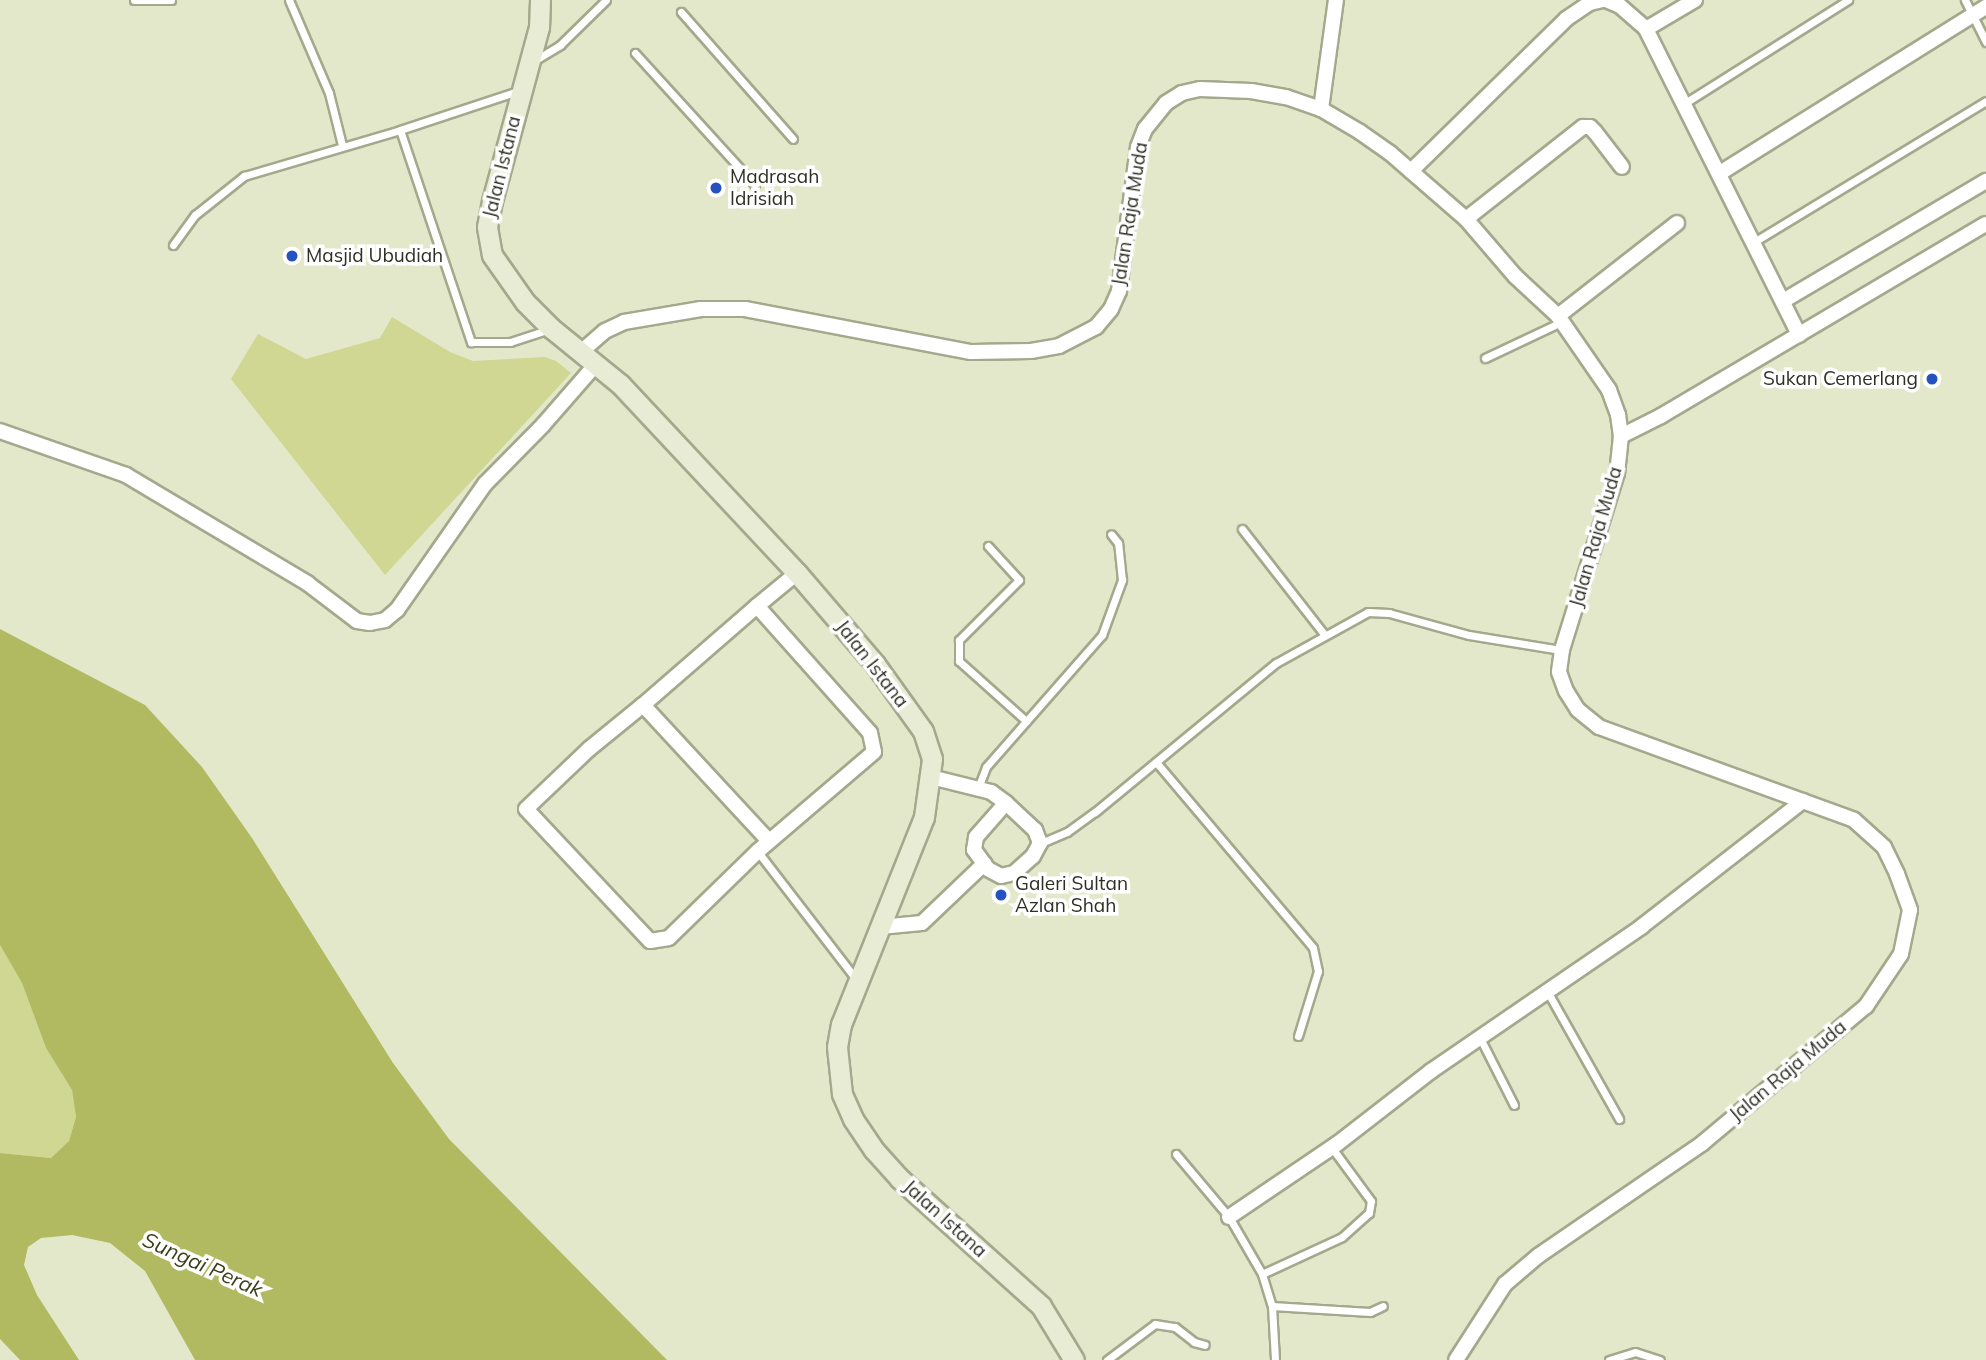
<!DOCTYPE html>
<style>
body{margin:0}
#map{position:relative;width:1986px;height:1360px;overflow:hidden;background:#e4e8cb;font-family:Mulish,sans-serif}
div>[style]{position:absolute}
.green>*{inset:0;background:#cfd792}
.water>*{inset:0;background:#b1ba60}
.roads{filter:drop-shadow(2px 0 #a4a88c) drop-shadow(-2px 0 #a4a88c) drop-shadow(0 2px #a4a88c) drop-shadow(0 -2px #a4a88c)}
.lane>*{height:7px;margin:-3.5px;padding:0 3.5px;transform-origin:3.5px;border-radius:3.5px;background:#fff}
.street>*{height:14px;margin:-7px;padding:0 7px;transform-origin:7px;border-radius:7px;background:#fff}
.secondary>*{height:19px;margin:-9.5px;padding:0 9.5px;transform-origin:9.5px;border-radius:9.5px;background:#e9ecd5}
.dots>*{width:19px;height:19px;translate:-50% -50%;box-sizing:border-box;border:4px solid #fff;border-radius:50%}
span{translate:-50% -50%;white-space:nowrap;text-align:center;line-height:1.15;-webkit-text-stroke:7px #fff;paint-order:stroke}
.street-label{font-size:19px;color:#2e2f24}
.poi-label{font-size:19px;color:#2e2f24}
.left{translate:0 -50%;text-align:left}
.right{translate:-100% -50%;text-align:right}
.water-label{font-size:21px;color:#3b3f19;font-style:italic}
</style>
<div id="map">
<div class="green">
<i style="clip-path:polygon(392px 317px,450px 352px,473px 361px,545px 357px,556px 361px,571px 373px,385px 575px,231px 379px,258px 334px,306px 359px,380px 338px)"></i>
<i style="clip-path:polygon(0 945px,22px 983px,46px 1048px,72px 1090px,76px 1117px,69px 1141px,51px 1158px,0 1153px)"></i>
</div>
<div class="water">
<i style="clip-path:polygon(0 629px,145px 705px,202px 767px,252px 838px,393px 1063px,449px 1139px,667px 1360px,195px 1360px,145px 1271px,110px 1243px,72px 1235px,41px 1238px,28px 1247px,24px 1265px,37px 1295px,79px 1360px,20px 1360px,0 1339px,0 1153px,51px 1158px,69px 1141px,76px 1117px,72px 1090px,46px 1048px,22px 983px,0 945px)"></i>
</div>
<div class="roads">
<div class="lane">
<i style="left:134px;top:0;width:37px"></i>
<i style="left:289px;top:0;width:101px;rotate:66.7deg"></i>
<i style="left:329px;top:93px;width:54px;rotate:76deg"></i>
<i style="left:1965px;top:0;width:47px;rotate:63.4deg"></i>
<i style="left:681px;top:12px;width:169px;rotate:48.6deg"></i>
<i style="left:635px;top:53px;width:178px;rotate:47.7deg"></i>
<i style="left:532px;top:62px;width:33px;rotate:-31deg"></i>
<i style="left:560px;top:45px;width:64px;rotate:-44.4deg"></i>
<i style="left:518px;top:91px;width:124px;rotate:161.7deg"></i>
<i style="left:400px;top:130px;width:224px;rotate:71.5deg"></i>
<i style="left:471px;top:342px;width:39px"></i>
<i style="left:510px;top:342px;width:42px;rotate:-18deg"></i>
<i style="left:1685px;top:103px;width:193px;rotate:-32.3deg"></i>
<i style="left:1754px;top:242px;width:271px;rotate:-31.3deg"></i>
<i style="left:173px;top:245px;width:37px;rotate:-54deg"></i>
<i style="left:195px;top:215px;width:63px;rotate:-38.5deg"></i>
<i style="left:244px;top:176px;width:163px;rotate:-16.4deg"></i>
<i style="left:1485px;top:358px;width:84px;rotate:-25.3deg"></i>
<i style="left:1242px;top:529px;width:133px;rotate:52deg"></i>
<i style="left:988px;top:546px;width:46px;rotate:47.6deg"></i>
<i style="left:1019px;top:580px;width:85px;rotate:135deg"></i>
<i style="left:959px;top:640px;width:21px;rotate:90deg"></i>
<i style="left:959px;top:661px;width:90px;rotate:41.8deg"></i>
<i style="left:1156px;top:762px;width:243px;rotate:49.8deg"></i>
<i style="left:1313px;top:948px;width:24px;rotate:78deg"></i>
<i style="left:1318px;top:971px;width:68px;rotate:107.1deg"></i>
<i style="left:978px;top:788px;width:22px;rotate:-69deg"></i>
<i style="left:986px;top:767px;width:176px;rotate:-48.7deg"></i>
<i style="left:1102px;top:635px;width:59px;rotate:-70deg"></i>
<i style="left:1122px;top:580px;width:37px;rotate:-96deg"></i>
<i style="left:1118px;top:543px;width:11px;rotate:-128deg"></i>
<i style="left:1041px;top:843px;width:28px;rotate:-23deg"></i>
<i style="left:1067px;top:832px;width:34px;rotate:-36deg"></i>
<i style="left:1095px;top:812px;width:234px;rotate:-39.5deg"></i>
<i style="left:1276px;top:663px;width:105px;rotate:-29deg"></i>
<i style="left:1368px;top:612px;width:21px;rotate:3deg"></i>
<i style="left:1389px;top:613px;width:83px;rotate:15.4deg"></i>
<i style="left:1469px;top:635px;width:93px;rotate:9.3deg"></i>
<i style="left:758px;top:852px;width:159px;rotate:52.4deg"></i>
<i style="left:1547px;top:991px;width:147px;rotate:60.6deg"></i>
<i style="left:1480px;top:1038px;width:75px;rotate:63.1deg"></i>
<i style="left:1176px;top:1154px;width:82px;rotate:49.9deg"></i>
<i style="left:1229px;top:1217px;width:66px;rotate:59.9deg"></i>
<i style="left:1262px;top:1274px;width:34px;rotate:73deg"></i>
<i style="left:1272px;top:1306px;width:54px;rotate:86.8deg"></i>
<i style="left:1262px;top:1274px;width:88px;rotate:-24.8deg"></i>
<i style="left:1342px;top:1237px;width:36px;rotate:-42deg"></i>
<i style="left:1369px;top:1213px;width:12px;rotate:-81deg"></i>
<i style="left:1371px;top:1201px;width:66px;rotate:-126.3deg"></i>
<i style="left:1272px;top:1306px;width:98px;rotate:3.5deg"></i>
<i style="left:1370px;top:1312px;width:14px;rotate:-25deg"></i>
<i style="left:1107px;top:1360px;width:60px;rotate:-36.9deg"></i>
<i style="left:1155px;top:1324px;width:20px;rotate:9deg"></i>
<i style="left:1175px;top:1327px;width:24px;rotate:38deg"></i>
<i style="left:1194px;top:1342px;width:11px;rotate:15deg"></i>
<i style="left:1609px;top:1360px;width:27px;rotate:-17deg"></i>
<i style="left:1635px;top:1352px;width:26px;rotate:18deg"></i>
</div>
<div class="street">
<i style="left:1606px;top:0;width:15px;rotate:23deg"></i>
<i style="left:1620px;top:6px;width:35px;rotate:41deg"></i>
<i style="left:1695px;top:0;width:57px;rotate:149.4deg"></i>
<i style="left:1646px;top:29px;width:342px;rotate:63.4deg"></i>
<i style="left:1321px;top:109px;width:110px;rotate:-82.2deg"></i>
<i style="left:1411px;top:171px;width:217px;rotate:-44.4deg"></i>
<i style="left:1566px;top:19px;width:29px;rotate:-34deg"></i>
<i style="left:1590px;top:3px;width:12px;rotate:-14deg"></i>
<i style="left:1720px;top:173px;width:314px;rotate:-32deg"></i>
<i style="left:1466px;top:219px;width:149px;rotate:-38.2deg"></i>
<i style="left:1583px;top:127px;width:7px"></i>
<i style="left:1590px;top:127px;width:7px;rotate:45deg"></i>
<i style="left:1595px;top:132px;width:44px;rotate:52.4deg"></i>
<i style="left:1783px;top:301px;width:236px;rotate:-30.6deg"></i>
<i style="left:1558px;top:316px;width:151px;rotate:-38deg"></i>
<i style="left:582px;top:351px;width:30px;rotate:-41deg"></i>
<i style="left:605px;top:331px;width:21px;rotate:-25deg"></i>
<i style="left:624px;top:322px;width:78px;rotate:-9.6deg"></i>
<i style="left:701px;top:309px;width:44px"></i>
<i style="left:745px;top:309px;width:230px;rotate:10.8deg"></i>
<i style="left:971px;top:352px;width:60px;rotate:-1deg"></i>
<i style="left:1031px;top:351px;width:28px;rotate:-10deg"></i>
<i style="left:1059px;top:346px;width:42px;rotate:-27.2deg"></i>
<i style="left:1096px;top:327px;width:23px;rotate:-50deg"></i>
<i style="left:1111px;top:309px;width:20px;rotate:-66deg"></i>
<i style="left:1119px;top:291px;width:145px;rotate:-82.5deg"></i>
<i style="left:1138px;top:147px;width:19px;rotate:-69deg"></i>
<i style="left:1145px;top:129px;width:33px;rotate:-51deg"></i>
<i style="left:1166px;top:103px;width:19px;rotate:-32deg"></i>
<i style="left:1182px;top:93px;width:18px;rotate:-13deg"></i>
<i style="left:1200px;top:89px;width:51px;rotate:2.2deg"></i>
<i style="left:1251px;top:91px;width:36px;rotate:10deg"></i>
<i style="left:1286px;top:97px;width:37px;rotate:19deg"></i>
<i style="left:1321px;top:109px;width:45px;rotate:30.5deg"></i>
<i style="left:1360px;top:132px;width:37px;rotate:35deg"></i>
<i style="left:1390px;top:153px;width:101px;rotate:41deg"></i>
<i style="left:1466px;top:219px;width:75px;rotate:49.3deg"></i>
<i style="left:1515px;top:276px;width:59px;rotate:42.9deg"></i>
<i style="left:1558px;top:316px;width:90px;rotate:55.4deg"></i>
<i style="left:1609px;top:390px;width:27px;rotate:70deg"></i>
<i style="left:1618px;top:415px;width:21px;rotate:82deg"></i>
<i style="left:1621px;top:436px;width:37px;rotate:96deg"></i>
<i style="left:1617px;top:473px;width:185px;rotate:107.3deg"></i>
<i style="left:1562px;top:650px;width:22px;rotate:98deg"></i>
<i style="left:1559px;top:672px;width:20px;rotate:70deg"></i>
<i style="left:1566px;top:691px;width:22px;rotate:58deg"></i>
<i style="left:1578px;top:710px;width:27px;rotate:39deg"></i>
<i style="left:1599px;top:727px;width:271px;rotate:20deg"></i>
<i style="left:1854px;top:820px;width:40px;rotate:42deg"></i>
<i style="left:1884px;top:847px;width:30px;rotate:64deg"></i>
<i style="left:1897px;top:874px;width:38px;rotate:70deg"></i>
<i style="left:1910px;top:910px;width:45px;rotate:101.6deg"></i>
<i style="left:1901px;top:954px;width:63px;rotate:123.9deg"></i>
<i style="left:1866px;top:1006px;width:213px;rotate:140deg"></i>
<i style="left:1703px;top:1143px;width:200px;rotate:145.6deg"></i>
<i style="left:1538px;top:1256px;width:43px;rotate:139.7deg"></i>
<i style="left:1505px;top:1284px;width:90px;rotate:122.8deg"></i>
<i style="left:0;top:431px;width:133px;rotate:19.2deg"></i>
<i style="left:126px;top:475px;width:211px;rotate:30.8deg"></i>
<i style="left:307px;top:583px;width:63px;rotate:37.2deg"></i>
<i style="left:357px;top:621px;width:13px;rotate:9deg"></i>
<i style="left:370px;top:623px;width:15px;rotate:-11deg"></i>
<i style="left:385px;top:620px;width:16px;rotate:-40deg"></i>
<i style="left:397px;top:610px;width:154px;rotate:-55.1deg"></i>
<i style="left:485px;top:484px;width:83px;rotate:-45.5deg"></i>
<i style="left:543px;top:425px;width:82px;rotate:-48.9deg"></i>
<i style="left:1621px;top:436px;width:45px;rotate:-26.6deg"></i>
<i style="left:1661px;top:416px;width:377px;rotate:-30.6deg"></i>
<i style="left:757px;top:606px;width:170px;rotate:48.3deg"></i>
<i style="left:870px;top:733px;width:19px;rotate:78deg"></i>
<i style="left:874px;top:752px;width:153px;rotate:139.5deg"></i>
<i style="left:758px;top:851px;width:124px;rotate:135.7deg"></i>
<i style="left:669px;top:938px;width:19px;rotate:171deg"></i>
<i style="left:650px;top:941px;width:181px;rotate:-133.2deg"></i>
<i style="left:526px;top:809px;width:87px;rotate:-43.6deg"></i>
<i style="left:589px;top:749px;width:70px;rotate:-39.2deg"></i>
<i style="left:643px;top:705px;width:151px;rotate:-41deg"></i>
<i style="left:757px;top:606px;width:52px;rotate:-39.5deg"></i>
<i style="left:643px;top:705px;width:185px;rotate:47.2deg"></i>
<i style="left:931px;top:777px;width:62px;rotate:14deg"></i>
<i style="left:991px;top:792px;width:19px;rotate:36deg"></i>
<i style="left:1006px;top:803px;width:40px;rotate:43deg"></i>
<i style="left:1035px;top:830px;width:14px;rotate:69deg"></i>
<i style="left:1040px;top:843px;width:15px;rotate:118deg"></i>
<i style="left:1033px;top:856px;width:25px;rotate:138deg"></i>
<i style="left:1014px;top:873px;width:13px;rotate:167deg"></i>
<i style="left:1001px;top:876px;width:15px;rotate:-152deg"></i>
<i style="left:988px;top:869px;width:24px;rotate:-126deg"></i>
<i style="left:974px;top:850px;width:13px;rotate:-81deg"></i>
<i style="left:976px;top:837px;width:45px;rotate:-48.6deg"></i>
<i style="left:880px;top:927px;width:42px;rotate:-5.4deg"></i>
<i style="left:922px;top:923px;width:86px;rotate:-43.6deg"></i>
<i style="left:1229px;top:1217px;width:130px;rotate:-34.1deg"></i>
<i style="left:1337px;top:1144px;width:119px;rotate:-37.8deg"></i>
<i style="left:1431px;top:1071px;width:255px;rotate:-34.4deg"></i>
<i style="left:1641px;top:927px;width:205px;rotate:-37.9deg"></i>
</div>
<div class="secondary">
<i style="left:540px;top:0;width:27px;rotate:92deg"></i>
<i style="left:539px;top:27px;width:180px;rotate:105.1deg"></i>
<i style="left:492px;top:201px;width:26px;rotate:101deg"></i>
<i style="left:487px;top:227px;width:28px;rotate:80deg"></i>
<i style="left:492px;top:255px;width:57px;rotate:54.9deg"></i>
<i style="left:525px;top:302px;width:37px;rotate:45deg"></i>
<i style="left:551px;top:328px;width:89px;rotate:39.1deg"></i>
<i style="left:620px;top:384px;width:259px;rotate:46.9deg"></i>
<i style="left:797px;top:573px;width:120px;rotate:49.4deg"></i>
<i style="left:875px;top:664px;width:82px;rotate:54.4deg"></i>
<i style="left:923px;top:731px;width:29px;rotate:72deg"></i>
<i style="left:932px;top:759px;width:59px;rotate:97.9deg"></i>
<i style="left:924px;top:817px;width:223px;rotate:111.8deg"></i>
<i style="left:841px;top:1024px;width:23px;rotate:100deg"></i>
<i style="left:837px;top:1047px;width:47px;rotate:83.9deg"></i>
<i style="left:842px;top:1094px;width:27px;rotate:66deg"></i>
<i style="left:853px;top:1119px;width:37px;rotate:56deg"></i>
<i style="left:874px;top:1150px;width:38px;rotate:48deg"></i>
<i style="left:899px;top:1178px;width:191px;rotate:42deg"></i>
<i style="left:1041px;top:1306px;width:63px;rotate:58.6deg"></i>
</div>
</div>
<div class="dots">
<i style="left:716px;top:188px;background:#2651c0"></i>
<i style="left:292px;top:256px;background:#2651c0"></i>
<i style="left:1932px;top:379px;background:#2651c0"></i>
<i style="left:1001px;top:895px;background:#2651c0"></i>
</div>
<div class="street-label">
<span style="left:502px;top:167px;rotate:-76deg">Jalan Istana</span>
<span style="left:1130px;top:214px;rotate:-81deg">Jalan Raja Muda</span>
<span style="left:1596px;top:537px;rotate:-74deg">Jalan Raja Muda</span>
<span style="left:872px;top:664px;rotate:52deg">Jalan Istana</span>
<span style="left:1788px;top:1071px;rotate:-40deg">Jalan Raja Muda</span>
<span style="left:945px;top:1219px;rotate:42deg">Jalan Istana</span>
</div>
<div class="poi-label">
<span class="left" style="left:730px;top:188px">Madrasah<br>Idrisiah</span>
<span class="left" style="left:306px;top:256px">Masjid Ubudiah</span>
<span class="right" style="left:1918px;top:379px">Sukan Cemerlang</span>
<span class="left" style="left:1015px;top:895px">Galeri Sultan<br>Azlan Shah</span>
</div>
<div class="water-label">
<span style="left:203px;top:1264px;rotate:24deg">Sungai Perak</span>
</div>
</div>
